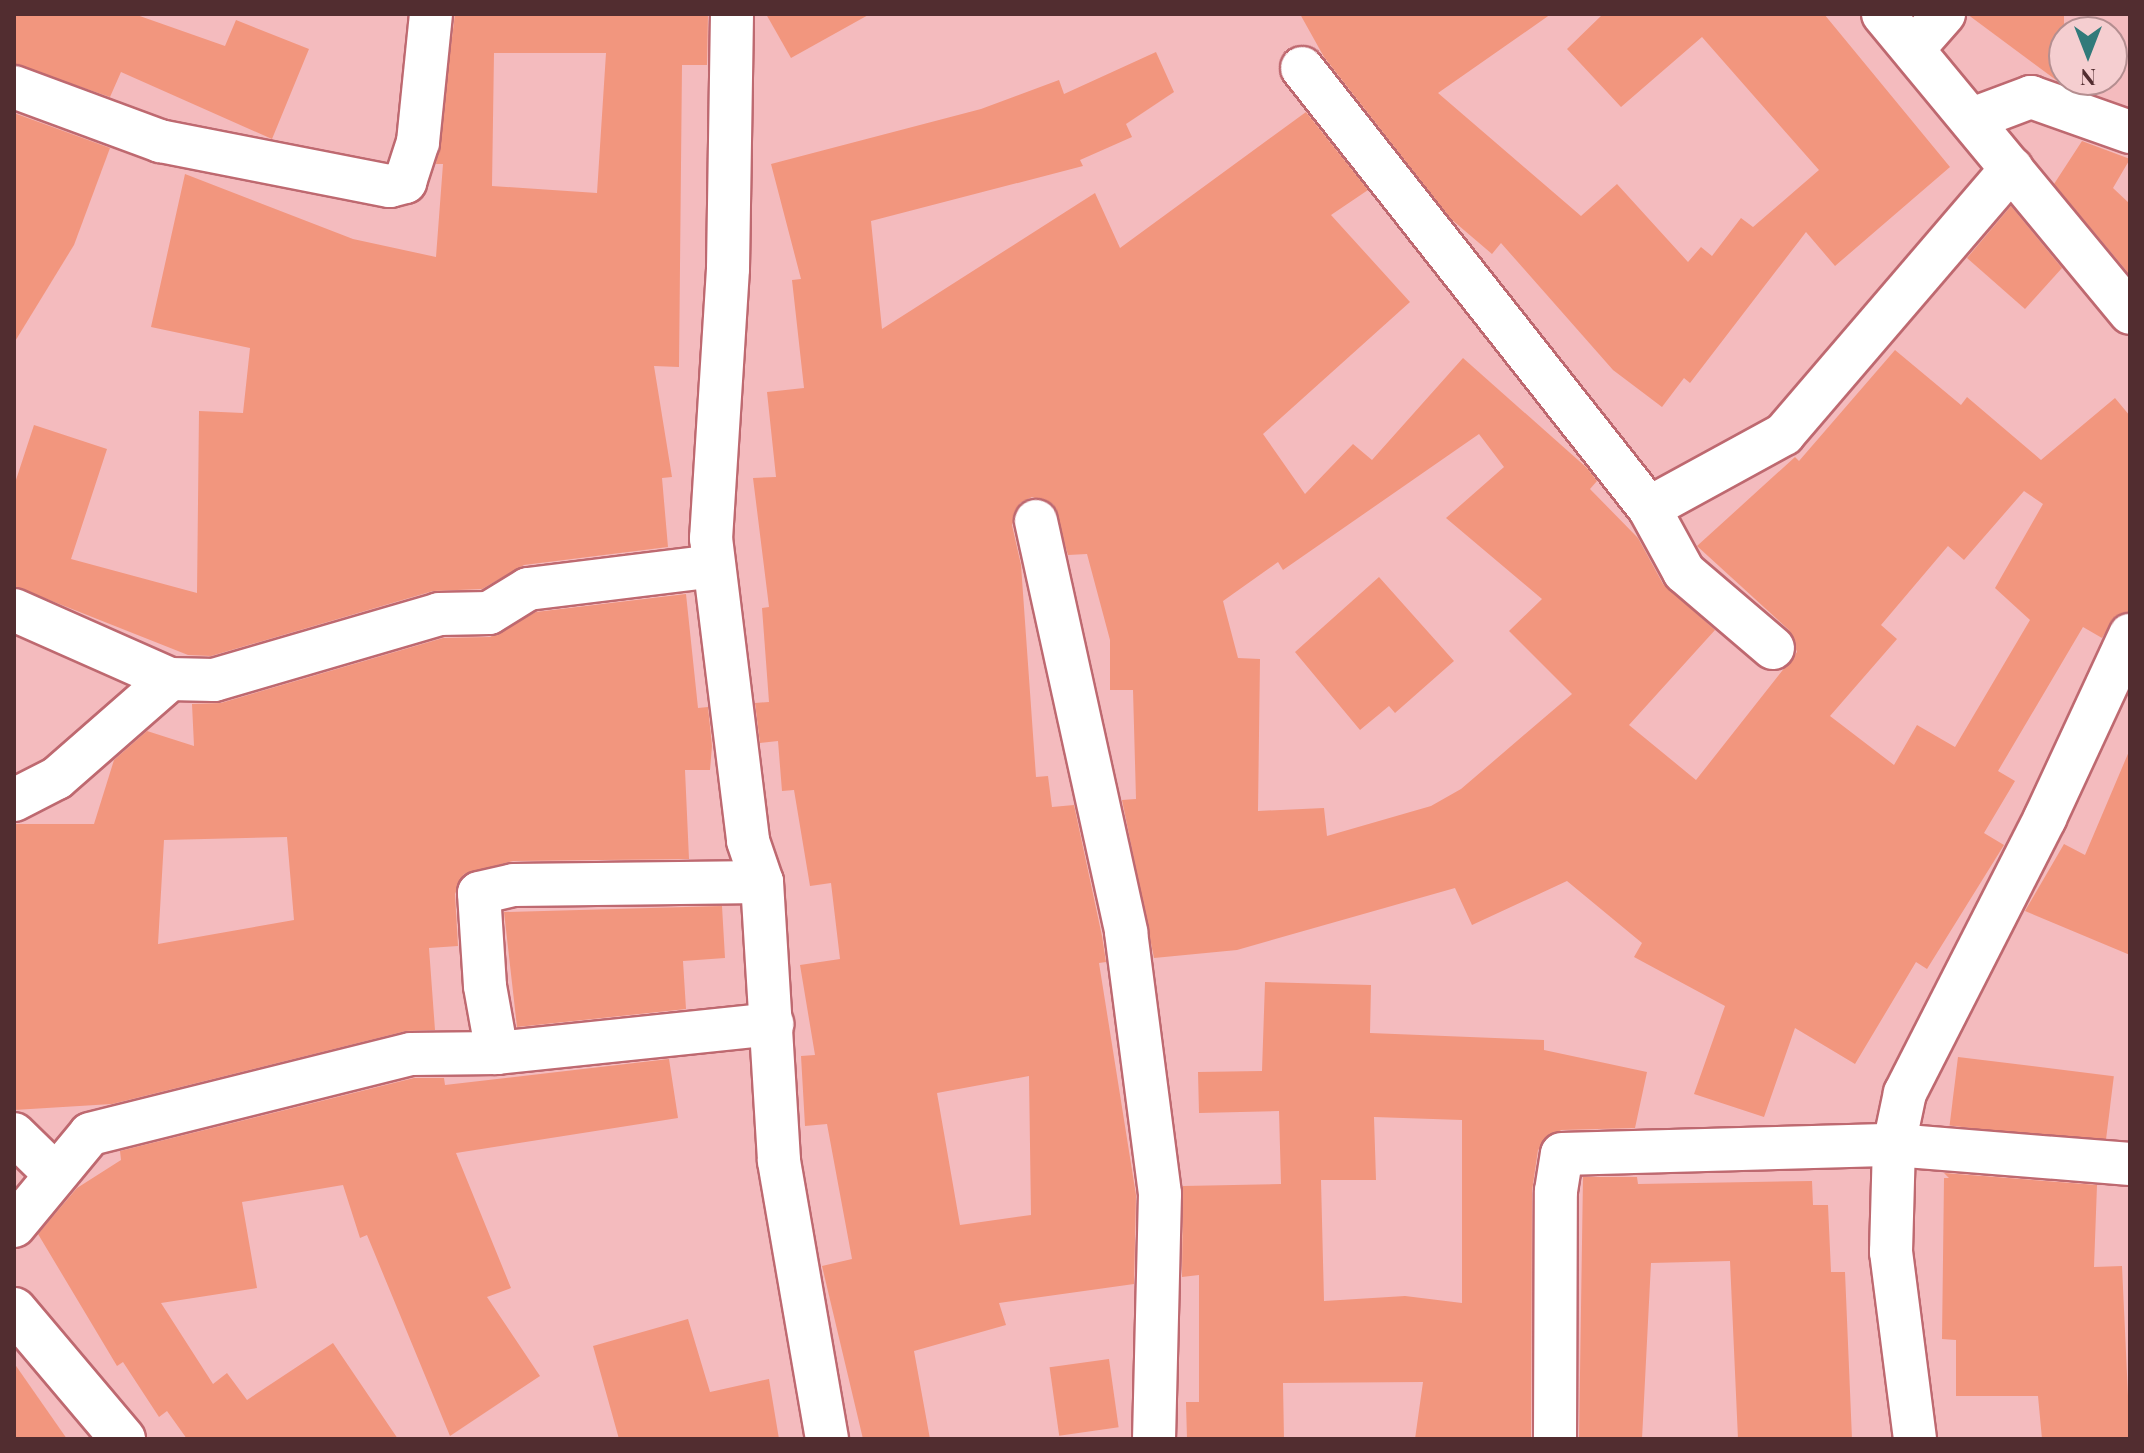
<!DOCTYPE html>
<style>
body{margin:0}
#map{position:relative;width:2144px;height:1453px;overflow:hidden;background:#f4bbbe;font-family:"Playfair Display",serif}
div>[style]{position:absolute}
.building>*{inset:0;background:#f2967e;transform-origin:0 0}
.roads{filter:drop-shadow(2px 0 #be6970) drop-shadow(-2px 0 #be6970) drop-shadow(0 2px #be6970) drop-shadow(0 -2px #be6970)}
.minor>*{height:42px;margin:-21px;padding:0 21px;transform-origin:21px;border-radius:21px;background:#fff}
.tertiary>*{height:44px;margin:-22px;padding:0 22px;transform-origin:22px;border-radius:22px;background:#fff}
span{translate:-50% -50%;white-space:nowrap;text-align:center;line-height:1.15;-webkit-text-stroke:8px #f5ced0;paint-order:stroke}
.frame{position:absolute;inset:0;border:16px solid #522d30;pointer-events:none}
.north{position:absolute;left:2048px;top:16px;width:80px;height:80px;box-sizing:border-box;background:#f5ced0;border:2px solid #b48e90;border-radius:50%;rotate:180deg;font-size:22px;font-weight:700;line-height:32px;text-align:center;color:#522d30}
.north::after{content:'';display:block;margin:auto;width:28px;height:36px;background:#317a7a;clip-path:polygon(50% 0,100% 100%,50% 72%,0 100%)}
</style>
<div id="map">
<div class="building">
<i style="clip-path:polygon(14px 14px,134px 14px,225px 46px,236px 20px,309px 49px,272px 139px,121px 72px,110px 97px,14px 64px)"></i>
<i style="clip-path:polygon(evenodd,455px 14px,708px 14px,707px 65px,682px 65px,679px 367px,654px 366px,672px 477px,662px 478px,668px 547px,524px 565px,482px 589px,433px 591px,211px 656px,188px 655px,14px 586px,14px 486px,34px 425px,107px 449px,71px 559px,197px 593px,199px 411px,243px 413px,250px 348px,151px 327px,185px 174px,353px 239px,436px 257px,443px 164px,436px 164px,455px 14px,494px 53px,606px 53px,597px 193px,492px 186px,494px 53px)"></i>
<i style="clip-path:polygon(766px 14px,870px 14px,791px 58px)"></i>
<i style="clip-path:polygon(1300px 14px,1551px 14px,1438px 93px,1581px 216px,1617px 184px,1688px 262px,1701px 247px,1712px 256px,1741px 218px,1753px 227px,1819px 170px,1702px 37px,1621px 107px,1567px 49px,1603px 14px,1824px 14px,1950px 167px,1835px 266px,1806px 232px,1690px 383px,1684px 378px,1662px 407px,1613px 370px,1501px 243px,1492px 254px,1451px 219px,1324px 57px)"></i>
<i style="clip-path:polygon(1967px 14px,2064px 14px,2064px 83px,2056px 80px)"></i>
<i style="clip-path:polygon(evenodd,1156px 52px,1174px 92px,1126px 124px,1132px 137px,1080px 160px,1083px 166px,871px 221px,882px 329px,1095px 193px,1120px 248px,1306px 112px,1368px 190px,1331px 215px,1410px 302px,1263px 434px,1305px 494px,1353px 444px,1372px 460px,1463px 358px,1587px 468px,1597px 481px,1590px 489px,1638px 538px,1663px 584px,1715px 630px,1629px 725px,1696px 780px,1797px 652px,1789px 630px,1697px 546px,1795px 457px,1799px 461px,1895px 350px,1961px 405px,1967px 397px,2041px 460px,2115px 398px,2130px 416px,2130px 611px,2116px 616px,2102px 638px,2083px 627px,1998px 771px,2015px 781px,1984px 833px,2004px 845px,1927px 969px,1916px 962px,1855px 1064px,1795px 1028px,1764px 1117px,1694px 1094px,1725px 1006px,1634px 957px,1642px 943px,1567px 881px,1472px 925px,1455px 888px,1237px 950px,1154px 958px,1122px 800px,1136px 799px,1133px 690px,1110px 690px,1110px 640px,1087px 554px,1068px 555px,1053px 504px,1032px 497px,1020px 503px,1012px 525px,1021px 565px,1036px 777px,1048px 776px,1052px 807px,1074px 805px,1102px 936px,1106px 962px,1099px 963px,1136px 1195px,1134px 1284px,999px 1303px,1006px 1325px,914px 1351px,930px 1439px,863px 1439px,822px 1266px,852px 1259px,827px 1124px,805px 1126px,801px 1056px,815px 1055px,800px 965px,840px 959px,831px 883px,810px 886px,794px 790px,782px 791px,778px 741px,760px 743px,755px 703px,769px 702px,762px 608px,769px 607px,753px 478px,776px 477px,767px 392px,804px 388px,792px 280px,801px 279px,771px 164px,981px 109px,1059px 80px,1064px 94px,1156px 52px,1479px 434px,1504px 467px,1446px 518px,1542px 599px,1509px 631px,1572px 694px,1461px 789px,1431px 806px,1327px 836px,1324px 808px,1258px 811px,1260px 659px,1238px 658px,1223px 601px,1278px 562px,1283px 570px,1479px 434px,1156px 52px,2024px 491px,2043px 504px,1995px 588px,2030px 620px,1955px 747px,1917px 725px,1894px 765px,1830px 716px,1897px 639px,1881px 625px,1948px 546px,1964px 560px,2024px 491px,1156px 52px,1029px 1076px,1031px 1215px,960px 1225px,937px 1093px,1029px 1076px)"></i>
<i style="clip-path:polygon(14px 113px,110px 148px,74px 245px,14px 343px)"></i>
<i style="clip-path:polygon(2082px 141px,2130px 159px,2113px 188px,2130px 204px,2130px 275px,2054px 184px)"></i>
<i style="clip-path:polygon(2011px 206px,2062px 268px,2025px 309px,1967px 258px)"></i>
<i style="clip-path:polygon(1379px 577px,1454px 661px,1395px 713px,1389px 706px,1360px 730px,1295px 652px)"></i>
<i style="clip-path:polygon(evenodd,686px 594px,698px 708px,708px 707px,712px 746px,710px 770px,685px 770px,689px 859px,513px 861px,464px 874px,455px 894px,458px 946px,429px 948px,435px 1030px,406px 1031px,112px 1104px,14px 1110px,14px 824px,94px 824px,114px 760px,147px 731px,194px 746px,192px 704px,221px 703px,443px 638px,490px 637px,536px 612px,686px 594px,287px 837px,294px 920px,158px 944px,164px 840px,287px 837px)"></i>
<i style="clip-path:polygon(2130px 749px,2130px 955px,2025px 911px,2064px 844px,2085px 855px)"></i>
<i style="clip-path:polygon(722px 906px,725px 958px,683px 961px,686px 1009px,517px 1027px,504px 912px)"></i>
<i style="clip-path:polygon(evenodd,1265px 982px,1371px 985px,1370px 1033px,1544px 1040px,1544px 1050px,1647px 1072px,1635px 1128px,1561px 1130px,1538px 1150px,1532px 1191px,1531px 1439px,1415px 1439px,1423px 1382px,1283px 1383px,1284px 1439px,1187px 1439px,1186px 1402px,1199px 1402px,1199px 1275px,1182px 1277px,1183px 1186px,1281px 1184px,1279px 1111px,1199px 1113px,1198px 1072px,1262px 1071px,1265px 982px,1374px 1117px,1462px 1120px,1462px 1303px,1405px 1296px,1324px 1301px,1321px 1180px,1376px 1180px,1374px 1117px)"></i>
<i style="left:1958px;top:1057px;width:157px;height:69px;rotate:7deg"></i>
<i style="clip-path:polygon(669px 1059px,678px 1118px,456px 1153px,511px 1288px,487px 1297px,540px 1376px,450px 1436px,367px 1235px,360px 1238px,343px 1185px,242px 1202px,257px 1288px,161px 1303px,213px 1384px,227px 1373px,247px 1400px,333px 1343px,398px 1439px,187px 1439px,167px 1411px,159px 1417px,123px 1362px,117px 1366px,38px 1234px,77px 1188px,121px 1160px,120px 1151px,414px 1078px,444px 1078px,445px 1085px)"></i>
<i style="clip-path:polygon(1944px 1173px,2097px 1185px,2094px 1267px,2122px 1266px,2130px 1439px,2042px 1439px,2038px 1396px,1956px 1396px,1956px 1340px,1942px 1339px,1944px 1178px,1949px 1178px)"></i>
<i style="clip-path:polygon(1583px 1177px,1637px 1177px,1638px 1184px,1812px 1181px,1813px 1205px,1828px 1205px,1831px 1272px,1845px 1272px,1852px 1439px,1738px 1439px,1730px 1261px,1651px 1263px,1642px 1439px,1579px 1439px)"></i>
<i style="clip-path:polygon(688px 1319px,710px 1392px,769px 1379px,779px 1439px,619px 1439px,593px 1346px)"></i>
<i style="left:1109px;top:1359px;width:69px;height:60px;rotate:82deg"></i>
<i style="clip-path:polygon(14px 1363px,67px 1439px,14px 1439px)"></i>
</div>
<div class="roads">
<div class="minor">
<i style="left:732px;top:14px;width:255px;rotate:90.9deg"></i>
<i style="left:728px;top:269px;width:270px;rotate:93.6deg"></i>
<i style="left:711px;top:538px;width:305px;rotate:83deg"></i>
<i style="left:748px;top:841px;width:43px;rotate:71.1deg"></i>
<i style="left:762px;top:882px;width:280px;rotate:86.5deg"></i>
<i style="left:779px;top:1161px;width:282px;rotate:80.2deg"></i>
<i style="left:1883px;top:14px;width:388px;rotate:50.4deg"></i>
<i style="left:1915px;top:47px;width:44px;rotate:-48.7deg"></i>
<i style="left:1302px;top:68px;width:560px;rotate:51.74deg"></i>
<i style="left:1649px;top:508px;width:73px;rotate:61.3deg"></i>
<i style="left:1684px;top:572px;width:117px;rotate:40.5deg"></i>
<i style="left:14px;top:87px;width:156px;rotate:20.3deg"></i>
<i style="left:160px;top:141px;width:234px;rotate:11.1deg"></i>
<i style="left:390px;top:186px;width:16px;rotate:-15deg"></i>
<i style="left:405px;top:182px;width:42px;rotate:-72deg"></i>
<i style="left:418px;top:142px;width:129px;rotate:-84.2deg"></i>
<i style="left:1975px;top:118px;width:60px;rotate:-20.6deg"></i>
<i style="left:2031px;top:97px;width:105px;rotate:19.5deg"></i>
<i style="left:1649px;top:508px;width:154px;rotate:-28.7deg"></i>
<i style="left:1784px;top:434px;width:350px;rotate:-49.4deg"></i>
<i style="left:1036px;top:521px;width:421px;rotate:77.6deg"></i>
<i style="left:1126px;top:932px;width:264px;rotate:82.6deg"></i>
<i style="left:1160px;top:1194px;width:245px;rotate:91.4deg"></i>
<i style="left:14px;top:610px;width:171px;rotate:23.9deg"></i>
<i style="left:170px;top:679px;width:44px;rotate:1.3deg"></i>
<i style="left:214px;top:680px;width:234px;rotate:-16.3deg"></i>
<i style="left:439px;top:614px;width:50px;rotate:-1.1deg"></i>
<i style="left:489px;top:613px;width:46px;rotate:-31.6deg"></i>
<i style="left:528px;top:589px;width:187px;rotate:-7deg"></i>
<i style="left:14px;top:800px;width:48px;rotate:-27.1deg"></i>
<i style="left:57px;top:778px;width:150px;rotate:-41.2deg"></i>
<i style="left:497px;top:1053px;width:68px;rotate:-100.2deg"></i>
<i style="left:485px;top:986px;width:93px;rotate:-93.7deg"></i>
<i style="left:479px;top:893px;width:36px;rotate:-13deg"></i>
<i style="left:514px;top:885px;width:248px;rotate:-0.7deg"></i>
<i style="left:14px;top:1134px;width:54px;rotate:44.3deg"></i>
<i style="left:14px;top:1226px;width:119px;rotate:-50.4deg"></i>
<i style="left:90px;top:1134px;width:331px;rotate:-14deg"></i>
<i style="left:411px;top:1054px;width:86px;rotate:-0.7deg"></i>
<i style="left:497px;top:1053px;width:277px;rotate:-6deg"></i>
<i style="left:1555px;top:1439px;width:248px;rotate:-89.8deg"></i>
<i style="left:1556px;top:1191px;width:37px;rotate:-81deg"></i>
<i style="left:1562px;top:1154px;width:332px;rotate:-1.6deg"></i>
<i style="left:1894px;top:1145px;width:237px;rotate:4.6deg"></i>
<i style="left:1915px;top:1439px;width:189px;rotate:-97.3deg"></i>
<i style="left:1891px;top:1252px;width:107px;rotate:-88.4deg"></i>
<i style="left:1894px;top:1145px;width:53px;rotate:-78.1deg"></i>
<i style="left:1905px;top:1093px;width:309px;rotate:-63deg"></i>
<i style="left:2045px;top:818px;width:202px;rotate:-65.1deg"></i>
</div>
<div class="tertiary">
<i style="left:14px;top:1310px;width:169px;rotate:49.8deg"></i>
</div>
</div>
<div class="frame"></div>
<div class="north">N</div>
</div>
